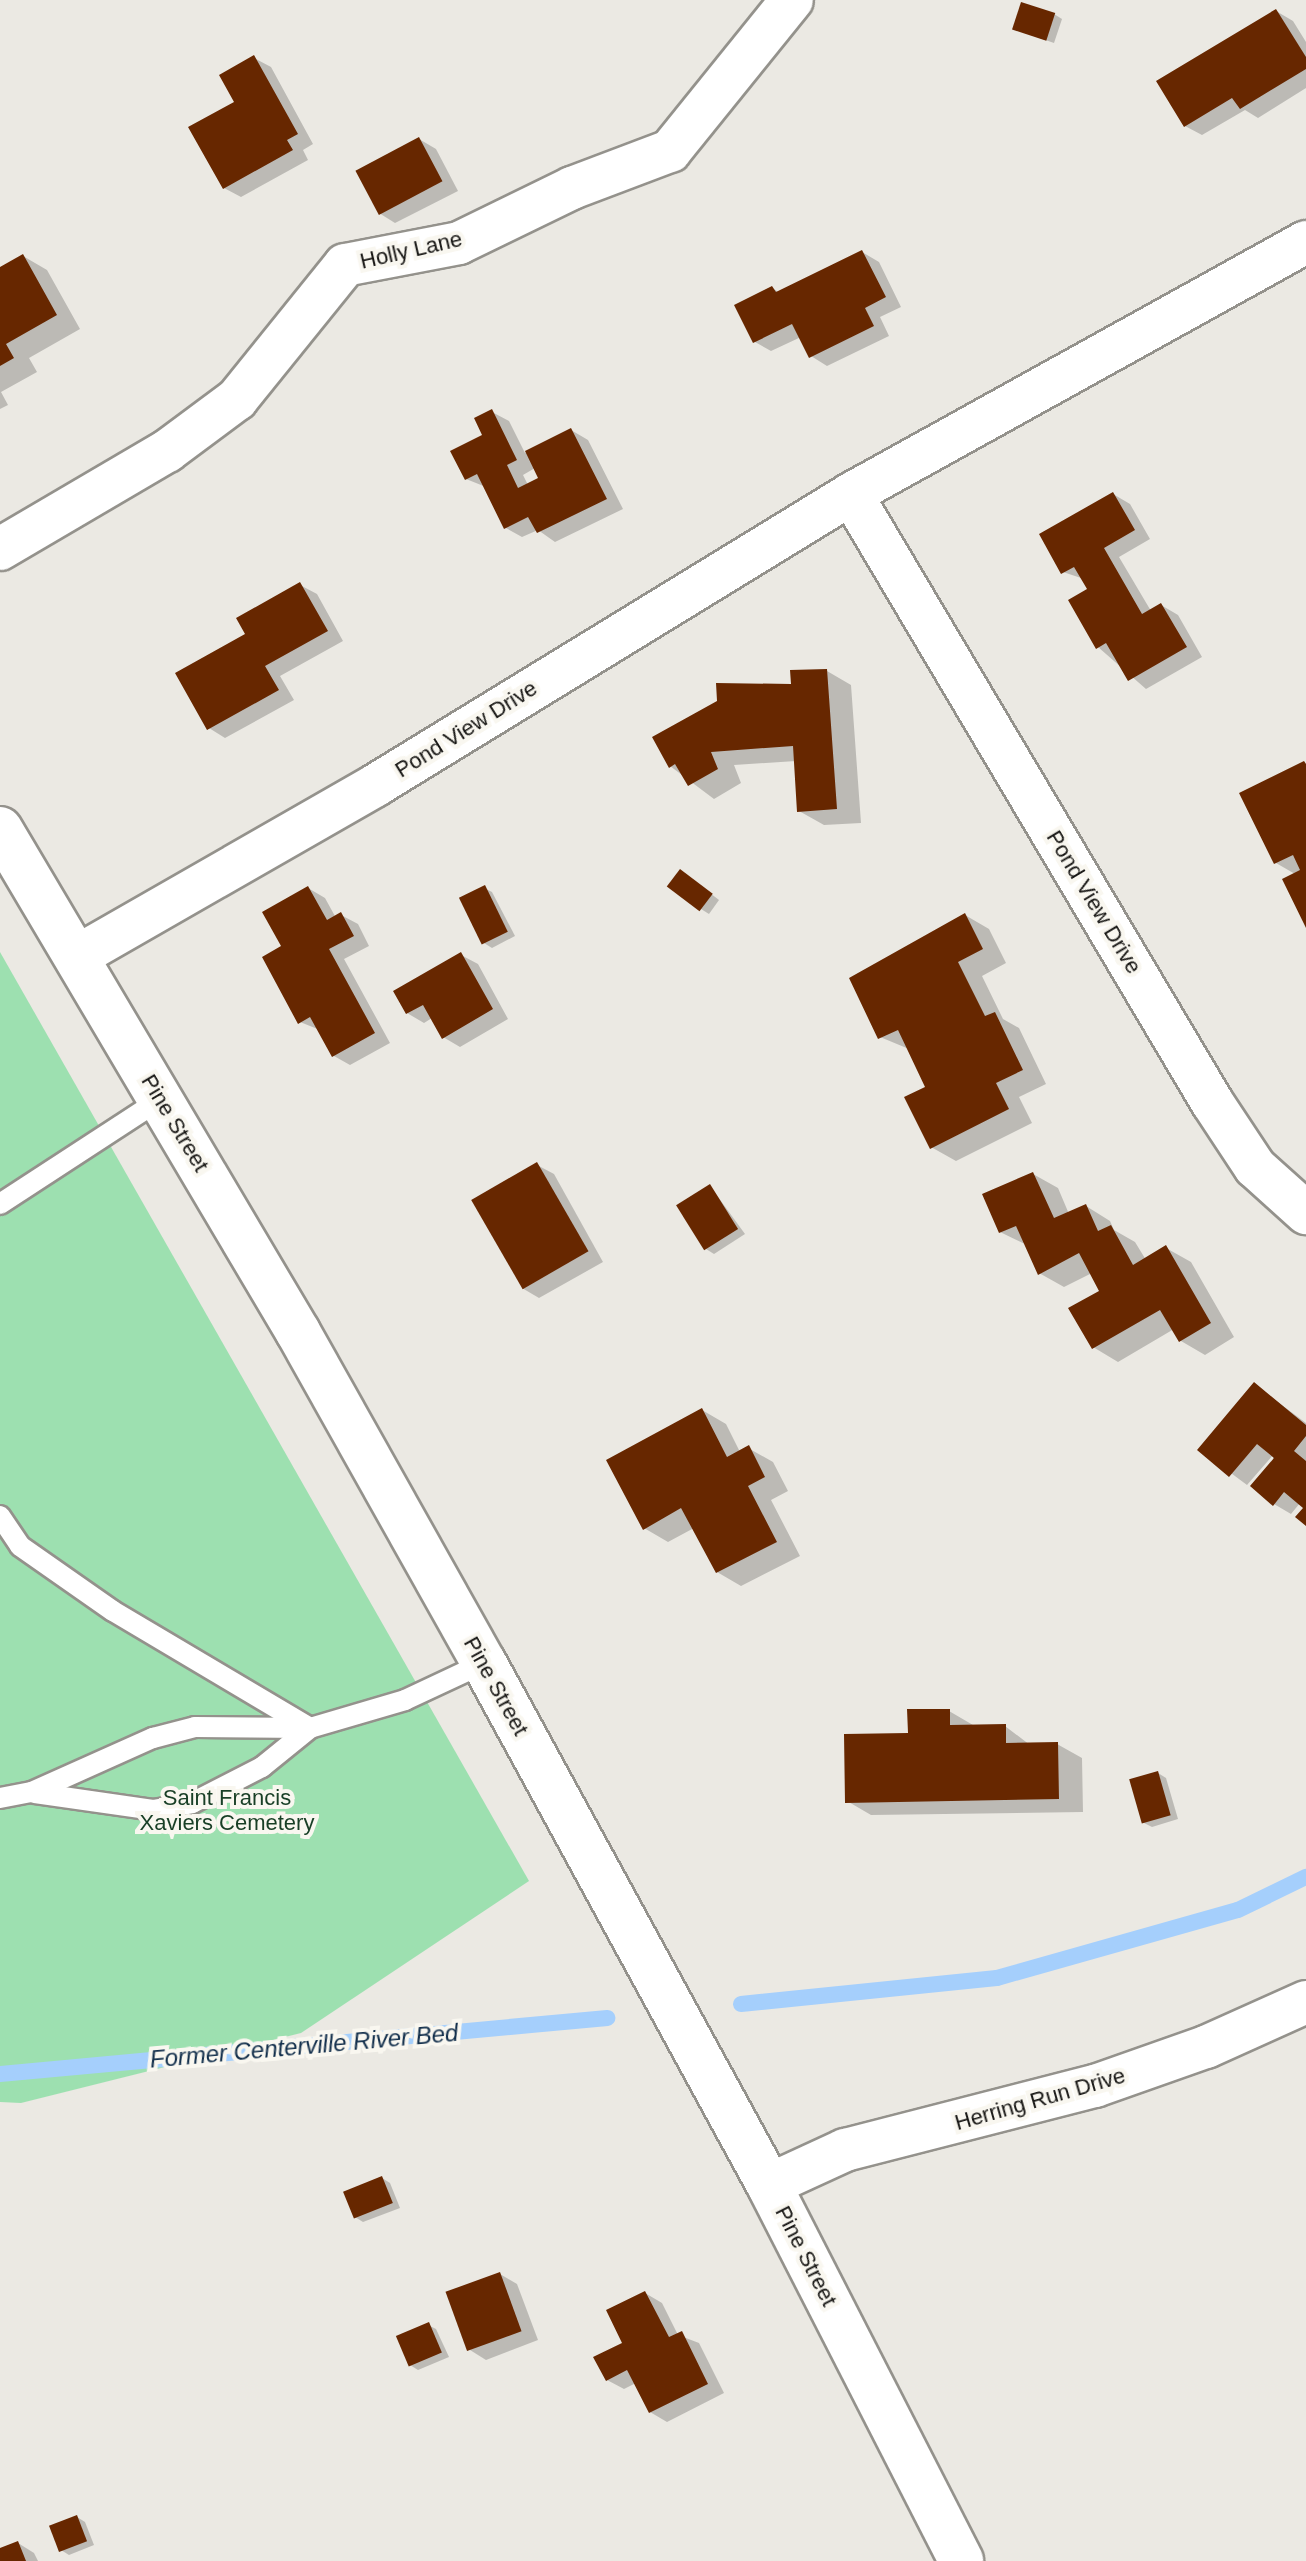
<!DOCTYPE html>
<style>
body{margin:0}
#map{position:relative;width:1306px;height:2561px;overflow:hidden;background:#ebe9e3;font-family:Helvetica,sans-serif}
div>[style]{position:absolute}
.green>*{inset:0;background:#9de0b0}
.shadow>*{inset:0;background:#0003}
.stream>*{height:16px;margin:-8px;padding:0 8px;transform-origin:8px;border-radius:8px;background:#a5cffc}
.building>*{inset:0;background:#672700;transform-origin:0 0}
.roads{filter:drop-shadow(2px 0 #94928c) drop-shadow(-2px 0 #94928c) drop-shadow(0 2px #94928c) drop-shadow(0 -2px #94928c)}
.lane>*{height:20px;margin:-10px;padding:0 10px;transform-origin:10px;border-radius:10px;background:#fff}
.street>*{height:42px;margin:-21px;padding:0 21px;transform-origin:21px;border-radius:21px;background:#fff}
.secondary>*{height:44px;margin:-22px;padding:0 22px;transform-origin:22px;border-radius:22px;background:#fff}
span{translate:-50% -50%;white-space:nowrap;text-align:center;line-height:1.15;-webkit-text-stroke:8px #f9f7f0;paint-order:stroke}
.street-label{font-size:22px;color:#161513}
.park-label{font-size:22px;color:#183f26}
.water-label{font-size:24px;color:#112e4b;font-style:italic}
</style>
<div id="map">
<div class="green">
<i style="clip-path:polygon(0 952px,529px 1881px,301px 2033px,21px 2103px,0 2102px)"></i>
</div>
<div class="shadow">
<i style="clip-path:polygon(1276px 11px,1293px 21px,1306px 42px,1306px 88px,1258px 118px,1245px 110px,1202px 135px,1185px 126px)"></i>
<i style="clip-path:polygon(1054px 14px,1062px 19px,1054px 43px,1014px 29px)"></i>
<i style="clip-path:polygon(254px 58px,271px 67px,313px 144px,303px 150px,308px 160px,241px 197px,224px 188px,236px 103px)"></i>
<i style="clip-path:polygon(419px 139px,436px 149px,458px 191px,395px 223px,379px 213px)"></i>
<i style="clip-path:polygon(862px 252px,879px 262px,901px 307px,880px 317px,889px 336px,827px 366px,811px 356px,801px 337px,771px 351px,755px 342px,772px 288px,780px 293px)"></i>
<i style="clip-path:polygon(23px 256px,47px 270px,80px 329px,29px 358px,37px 372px,1px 392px,8px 405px,0 409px,0 269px)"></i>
<i style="clip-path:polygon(evenodd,492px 412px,509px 421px,525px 453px,571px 430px,588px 440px,623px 509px,555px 542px,538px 530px,522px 537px,506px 528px,486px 487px,466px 479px,492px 412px,535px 468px,541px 479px,528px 485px,523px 475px,535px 468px)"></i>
<i style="clip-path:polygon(1113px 494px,1130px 504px,1150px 539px,1119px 557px,1151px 611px,1161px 605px,1178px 615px,1202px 657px,1146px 689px,1098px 647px,1090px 589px,1084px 579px,1063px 572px)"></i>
<i style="clip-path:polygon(300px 585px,317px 594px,343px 641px,280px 676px,294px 700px,225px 738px,209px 728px,247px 635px)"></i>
<i style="clip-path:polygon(827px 671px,851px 685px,861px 823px,824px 825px,799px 811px,796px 761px,734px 765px,741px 783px,714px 799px,670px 766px,793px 686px)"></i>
<i style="clip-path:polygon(1304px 763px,1306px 764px,1306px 923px,1295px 874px,1276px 863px)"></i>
<i style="clip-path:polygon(688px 876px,719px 900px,709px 914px,701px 909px)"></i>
<i style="clip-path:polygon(308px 888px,325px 898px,336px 918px,341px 915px,358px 924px,369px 946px,344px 959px,390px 1043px,350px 1065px,334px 1056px,320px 1030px,300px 1022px,284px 947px)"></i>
<i style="clip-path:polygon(484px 888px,492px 892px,515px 936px,492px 948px,484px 943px)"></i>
<i style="clip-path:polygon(965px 915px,989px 929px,1006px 963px,982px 976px,1003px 1019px,1019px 1028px,1046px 1084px,1019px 1097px,1032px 1123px,956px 1161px,931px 1147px,928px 1088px,909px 1049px,880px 1037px)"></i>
<i style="clip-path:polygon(461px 955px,478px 964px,508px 1019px,460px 1047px,443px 1037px,432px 1018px,424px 1023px,407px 1013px)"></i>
<i style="clip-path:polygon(537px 1165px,554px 1174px,603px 1262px,539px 1298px,522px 1288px)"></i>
<i style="clip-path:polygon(1033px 1174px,1058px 1188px,1069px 1214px,1086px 1206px,1110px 1221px,1114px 1230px,1135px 1242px,1146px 1260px,1166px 1248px,1191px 1262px,1234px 1337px,1205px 1355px,1181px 1341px,1174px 1329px,1118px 1362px,1093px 1347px,1102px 1292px,1092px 1273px,1064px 1287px,1039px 1273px,1027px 1245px,1000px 1232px)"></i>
<i style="clip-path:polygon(710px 1186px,745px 1234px,714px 1254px,706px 1249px)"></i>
<i style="clip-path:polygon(1255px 1385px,1306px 1423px,1306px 1523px,1306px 1508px,1300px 1503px,1291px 1514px,1274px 1504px,1273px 1455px,1247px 1485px,1200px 1450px)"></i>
<i style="clip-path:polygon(702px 1410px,726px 1424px,740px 1452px,748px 1448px,773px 1462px,788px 1491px,771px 1500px,800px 1556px,741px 1586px,717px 1572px,694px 1528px,668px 1542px,644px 1528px)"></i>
<i style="clip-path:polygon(949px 1711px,973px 1725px,1005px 1726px,1030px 1745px,1057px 1744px,1082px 1758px,1083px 1812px,871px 1815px,847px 1801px)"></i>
<i style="clip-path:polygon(1158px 1773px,1166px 1778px,1178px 1819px,1152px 1827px,1144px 1823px)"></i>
<i style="clip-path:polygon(382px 2178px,390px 2183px,400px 2208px,363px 2222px,355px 2217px)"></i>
<i style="clip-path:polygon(500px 2274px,517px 2284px,538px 2340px,486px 2360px,470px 2350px)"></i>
<i style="clip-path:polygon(645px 2293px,662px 2303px,678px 2335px,699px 2343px,724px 2393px,667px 2422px,650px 2412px,636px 2383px,624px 2389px,607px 2380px)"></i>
<i style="clip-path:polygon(428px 2325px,436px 2329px,449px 2357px,418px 2370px,410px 2365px)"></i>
<i style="clip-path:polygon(77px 2517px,85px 2522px,94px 2545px,69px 2555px,61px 2550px)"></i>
<i style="clip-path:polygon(18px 2543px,34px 2553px,38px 2561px,0 2561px,0 2550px)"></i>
</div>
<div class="stream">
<i style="left:741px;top:2004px;width:257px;rotate:-5.8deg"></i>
<i style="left:997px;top:1978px;width:250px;rotate:-15.8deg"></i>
<i style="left:1238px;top:1910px;width:76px;rotate:-25.9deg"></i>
<i style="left:0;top:2074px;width:610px;rotate:-5.27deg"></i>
</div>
<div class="building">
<i style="left:1021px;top:2px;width:36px;height:29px;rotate:18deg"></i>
<i style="clip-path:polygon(1276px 9px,1306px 57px,1306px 69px,1240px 109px,1232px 98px,1184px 127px,1156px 81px)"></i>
<i style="clip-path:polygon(254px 55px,298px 134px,287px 140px,293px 150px,223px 189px,188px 127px,234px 102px,219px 75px)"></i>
<i style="left:419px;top:137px;width:50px;height:72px;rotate:62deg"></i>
<i style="clip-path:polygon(862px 250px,886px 297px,865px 308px,874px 326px,809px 358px,792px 324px,753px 343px,734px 305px,772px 286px,776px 292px)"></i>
<i style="clip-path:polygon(23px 254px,57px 315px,6px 344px,14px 358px,0 366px,0 267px)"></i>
<i style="clip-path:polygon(492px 409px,517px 460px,507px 465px,518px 488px,538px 478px,525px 451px,571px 428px,607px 499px,537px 533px,528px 517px,504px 529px,477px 474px,465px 480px,450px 451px,482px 435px,474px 418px)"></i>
<i style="clip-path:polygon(1113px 492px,1135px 530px,1104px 548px,1142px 614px,1161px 603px,1187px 647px,1128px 681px,1106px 643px,1096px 649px,1068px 600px,1087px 589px,1074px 567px,1061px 574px,1039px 534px)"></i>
<i style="clip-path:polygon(300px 582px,328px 631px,265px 666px,279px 690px,207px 730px,175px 673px,245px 634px,236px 618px)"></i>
<i style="clip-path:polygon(827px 669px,837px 809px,797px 812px,793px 746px,711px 752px,718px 769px,688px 786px,675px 764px,669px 768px,652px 737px,717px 701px,716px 683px,791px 684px,790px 670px)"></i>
<i style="clip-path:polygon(1304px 761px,1306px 764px,1306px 928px,1282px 879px,1300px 870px,1293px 855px,1274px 864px,1239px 793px)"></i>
<i style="left:680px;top:869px;width:41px;height:22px;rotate:37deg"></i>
<i style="left:485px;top:885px;width:52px;height:29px;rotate:64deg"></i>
<i style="clip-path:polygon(308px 886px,327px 920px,341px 912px,354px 936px,329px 949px,375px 1033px,332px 1057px,310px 1017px,298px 1024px,262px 957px,281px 946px,262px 912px)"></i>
<i style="clip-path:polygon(965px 913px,983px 949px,958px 962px,985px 1016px,995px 1012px,1023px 1070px,996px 1083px,1009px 1109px,930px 1149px,904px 1097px,925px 1087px,898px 1030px,878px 1039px,849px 978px)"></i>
<i style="clip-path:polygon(461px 952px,493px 1009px,442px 1039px,423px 1005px,406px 1014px,393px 991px)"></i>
<i style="left:537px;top:1162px;width:103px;height:76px;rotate:60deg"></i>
<i style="clip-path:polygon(1033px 1172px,1054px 1218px,1086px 1204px,1098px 1231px,1111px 1225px,1133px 1265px,1166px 1245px,1211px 1323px,1179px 1342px,1160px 1310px,1092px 1349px,1068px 1308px,1099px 1291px,1079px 1253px,1038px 1275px,1016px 1226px,999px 1233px,982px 1194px)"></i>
<i style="left:710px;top:1184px;width:53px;height:40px;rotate:58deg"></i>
<i style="clip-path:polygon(1254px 1382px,1306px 1425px,1306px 1436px,1294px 1451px,1306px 1461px,1306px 1526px,1295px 1517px,1303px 1508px,1284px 1492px,1273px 1506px,1250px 1486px,1274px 1458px,1257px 1444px,1229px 1477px,1197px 1450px)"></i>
<i style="clip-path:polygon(702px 1408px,727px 1457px,749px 1445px,765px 1477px,748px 1486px,777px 1542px,716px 1573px,681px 1508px,643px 1530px,606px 1460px)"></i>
<i style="clip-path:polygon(907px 1709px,950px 1709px,950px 1725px,1006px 1724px,1006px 1743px,1058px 1742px,1059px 1799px,845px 1803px,844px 1734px,908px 1733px)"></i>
<i style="left:1158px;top:1771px;width:46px;height:30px;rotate:74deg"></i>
<i style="left:382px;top:2176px;width:29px;height:42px;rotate:68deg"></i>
<i style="left:500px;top:2272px;width:63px;height:58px;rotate:70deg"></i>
<i style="clip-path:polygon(645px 2291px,669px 2337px,682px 2331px,708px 2384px,649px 2413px,627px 2370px,606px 2381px,593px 2357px,622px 2343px,606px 2310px)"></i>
<i style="left:429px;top:2322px;width:33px;height:36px;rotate:67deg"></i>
<i style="left:77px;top:2515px;width:28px;height:30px;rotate:69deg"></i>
<i style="clip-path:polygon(18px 2541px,26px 2561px,0 2561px,0 2548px)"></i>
</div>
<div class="roads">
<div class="lane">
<i style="left:0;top:1204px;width:192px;rotate:-33.1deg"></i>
<i style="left:0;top:1516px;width:36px;rotate:56deg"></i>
<i style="left:20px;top:1546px;width:113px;rotate:35deg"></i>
<i style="left:113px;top:1611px;width:229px;rotate:30.7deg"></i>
<i style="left:310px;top:1728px;width:99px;rotate:-16.4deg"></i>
<i style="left:405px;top:1700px;width:87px;rotate:-25.1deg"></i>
<i style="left:35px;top:1793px;width:119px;rotate:8.2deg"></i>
<i style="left:153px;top:1810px;width:40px;rotate:-10deg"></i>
<i style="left:192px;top:1803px;width:79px;rotate:-27.2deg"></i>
<i style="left:262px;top:1767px;width:62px;rotate:-39.1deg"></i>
<i style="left:0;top:1798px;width:33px;rotate:-11deg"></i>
<i style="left:32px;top:1792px;width:133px;rotate:-24.1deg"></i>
<i style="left:153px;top:1738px;width:43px;rotate:-14.7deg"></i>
<i style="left:195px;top:1727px;width:111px;rotate:0.5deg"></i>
</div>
<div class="street">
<i style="left:851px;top:494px;width:707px;rotate:59.3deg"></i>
<i style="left:1212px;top:1102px;width:78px;rotate:56.5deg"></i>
<i style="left:1255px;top:1167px;width:69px;rotate:42deg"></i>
<i style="left:0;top:549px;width:194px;rotate:-30.4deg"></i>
<i style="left:167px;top:451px;width:87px;rotate:-36.6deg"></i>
<i style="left:237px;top:399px;width:172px;rotate:-51.1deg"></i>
<i style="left:345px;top:265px;width:116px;rotate:-10.9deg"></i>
<i style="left:459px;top:243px;width:126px;rotate:-26deg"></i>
<i style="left:572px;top:188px;width:105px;rotate:-20.7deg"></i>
<i style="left:670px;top:151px;width:194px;rotate:-51.1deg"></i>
<i style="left:76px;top:957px;width:346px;rotate:-29.8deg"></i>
<i style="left:376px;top:785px;width:557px;rotate:-31.49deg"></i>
<i style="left:851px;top:494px;width:520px;rotate:-28.98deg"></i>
<i style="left:769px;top:2185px;width:84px;rotate:-24.7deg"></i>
<i style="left:845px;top:2150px;width:258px;rotate:-14.4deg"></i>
<i style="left:1095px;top:2086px;width:118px;rotate:-19.4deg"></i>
<i style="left:1206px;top:2047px;width:110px;rotate:-24.2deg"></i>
</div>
<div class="secondary">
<i style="left:0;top:829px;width:585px;rotate:59.36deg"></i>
<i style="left:298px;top:1332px;width:380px;rotate:60.7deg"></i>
<i style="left:484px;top:1663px;width:595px;rotate:61.37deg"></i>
<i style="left:769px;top:2185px;width:422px;rotate:62.9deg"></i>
</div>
</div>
<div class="street-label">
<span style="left:411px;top:250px;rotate:-13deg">Holly Lane</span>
<span style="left:466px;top:729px;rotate:-32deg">Pond View Drive</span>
<span style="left:1094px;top:902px;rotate:59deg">Pond View Drive</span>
<span style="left:175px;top:1123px;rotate:59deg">Pine Street</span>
<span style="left:496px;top:1686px;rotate:61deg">Pine Street</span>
<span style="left:1040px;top:2099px;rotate:-16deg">Herring Run Drive</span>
<span style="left:806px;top:2256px;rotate:63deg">Pine Street</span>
</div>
<div class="park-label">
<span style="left:227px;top:1810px">Saint Francis<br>Xaviers Cemetery</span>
</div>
<div class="water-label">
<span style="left:304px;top:2046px;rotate:-5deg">Former Centerville River Bed</span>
</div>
</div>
